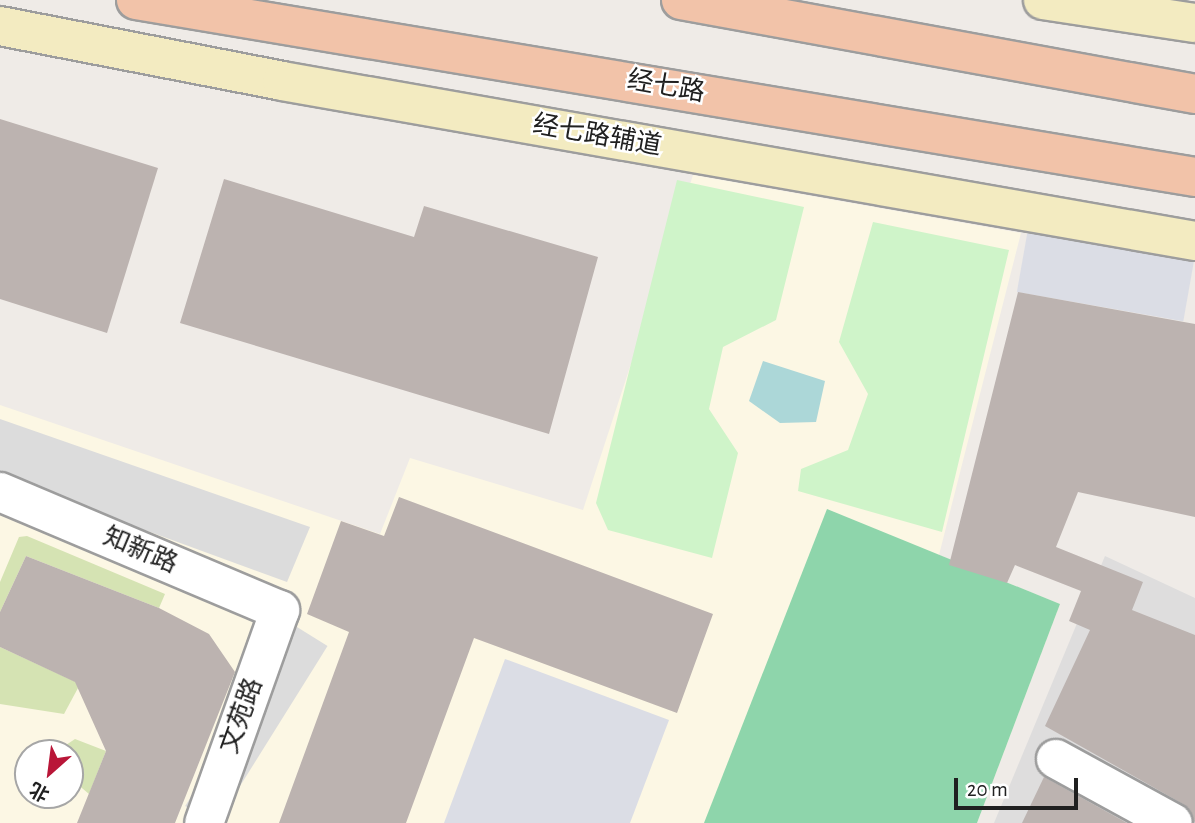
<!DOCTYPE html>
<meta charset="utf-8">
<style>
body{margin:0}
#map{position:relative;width:1195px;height:823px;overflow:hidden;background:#efebe7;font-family:"Alegreya Sans","Noto Sans SC",sans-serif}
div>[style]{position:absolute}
.residential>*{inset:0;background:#dedddd}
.education>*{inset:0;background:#fcf7e4}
.grass>*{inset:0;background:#d5e3b3}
.park>*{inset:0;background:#cff4c9}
.pitch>*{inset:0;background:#8ed5ab}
.parking>*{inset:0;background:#dcdcdc;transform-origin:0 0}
.plaza>*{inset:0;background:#dbdde5;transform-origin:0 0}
.water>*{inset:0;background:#acd7d8}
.building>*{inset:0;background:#bcb3b0}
.roads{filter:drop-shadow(2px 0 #9d9d9d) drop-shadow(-2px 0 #9d9d9d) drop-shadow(0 2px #9d9d9d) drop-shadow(0 -2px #9d9d9d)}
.street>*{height:38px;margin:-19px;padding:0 19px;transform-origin:19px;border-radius:19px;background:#fff}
.secondary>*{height:38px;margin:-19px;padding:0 19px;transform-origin:19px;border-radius:19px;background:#f3ebc1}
.primary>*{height:38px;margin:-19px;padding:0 19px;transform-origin:19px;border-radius:19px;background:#f2c3a9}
span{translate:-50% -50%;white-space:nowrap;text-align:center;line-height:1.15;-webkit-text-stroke:5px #fff;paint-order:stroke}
.street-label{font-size:26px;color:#202020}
.north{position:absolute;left:14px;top:739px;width:70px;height:70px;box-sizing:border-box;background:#fff;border:2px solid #a6a6a6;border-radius:50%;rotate:208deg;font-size:19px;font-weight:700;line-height:28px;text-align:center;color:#202020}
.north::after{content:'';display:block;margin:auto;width:24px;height:32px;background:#b91638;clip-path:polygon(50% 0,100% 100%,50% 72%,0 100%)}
.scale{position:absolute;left:954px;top:778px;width:124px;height:32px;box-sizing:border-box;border:4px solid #202020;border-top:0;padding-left:9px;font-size:21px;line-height:24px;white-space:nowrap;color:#202020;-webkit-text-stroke:5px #fff;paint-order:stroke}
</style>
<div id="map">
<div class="residential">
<i style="clip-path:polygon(1105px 556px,1195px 598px,1195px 823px,994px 823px)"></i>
</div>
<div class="education">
<i style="clip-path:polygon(evenodd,693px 175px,1021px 233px,939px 555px,1060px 604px,977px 823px,0 823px,0 405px,380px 534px,410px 458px,583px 510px,693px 175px,28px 753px,70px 753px,70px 795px,28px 795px,28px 753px)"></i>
</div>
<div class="grass">
<i style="clip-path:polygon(27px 536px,165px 594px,159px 608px,26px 556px,0 612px,0 582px,19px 537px)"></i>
<i style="clip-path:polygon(0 647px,76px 682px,78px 688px,64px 714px,0 704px)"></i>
<i style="clip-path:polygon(75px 739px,106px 751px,89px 794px,70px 778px,70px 753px,54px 753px)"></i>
</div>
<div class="park">
<i style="clip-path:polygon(677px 180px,804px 207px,776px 320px,723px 347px,709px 409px,738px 453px,712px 558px,608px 530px,596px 503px)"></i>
<i style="clip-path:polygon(873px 222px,1009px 250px,942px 532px,798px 491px,801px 469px,848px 450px,868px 394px,839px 342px)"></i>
</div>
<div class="pitch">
<i style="clip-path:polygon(827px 509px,1060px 604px,977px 823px,704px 823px)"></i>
</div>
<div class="parking">
<i style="clip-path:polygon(0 419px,310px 527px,287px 582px,0 477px)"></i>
<i style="left:297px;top:627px;width:36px;height:211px;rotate:32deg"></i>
</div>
<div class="plaza">
<i style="left:1028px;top:229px;width:169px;height:64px;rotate:10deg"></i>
<i style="clip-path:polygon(505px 659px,669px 720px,630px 823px,444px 823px)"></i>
</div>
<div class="water">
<i style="clip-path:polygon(763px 361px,825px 381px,816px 422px,780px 423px,749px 401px)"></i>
</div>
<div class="building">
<i style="clip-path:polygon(0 119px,158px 168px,107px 333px,0 299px)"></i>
<i style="clip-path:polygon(224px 179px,414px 237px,424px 206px,598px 257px,549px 434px,180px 323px)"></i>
<i style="clip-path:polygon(1018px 292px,1195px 324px,1195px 517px,1078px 492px,1056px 547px,1143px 582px,1132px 610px,1195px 635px,1195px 823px,1183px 804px,1045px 726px,1090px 630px,1069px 621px,1081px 591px,1015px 565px,1007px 583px,949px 565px)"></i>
<i style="clip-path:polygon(399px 497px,713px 614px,677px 713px,474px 638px,406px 823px,279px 823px,349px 632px,307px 614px,341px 521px,384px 536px)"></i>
<i style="clip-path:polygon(26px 556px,159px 608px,209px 634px,235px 672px,175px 823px,77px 823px,106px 751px,75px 682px,0 647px,0 612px)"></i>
<i style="clip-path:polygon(1044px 777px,1046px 778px,1127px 823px,1022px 823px)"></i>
</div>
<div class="roads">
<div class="street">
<i style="left:0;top:492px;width:304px;rotate:22.9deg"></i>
<i style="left:280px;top:610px;width:226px;rotate:109.6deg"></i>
<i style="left:1056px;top:759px;width:133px;rotate:28.7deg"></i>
</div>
<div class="secondary">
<i style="left:1043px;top:0;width:154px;rotate:8.6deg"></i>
<i style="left:0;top:26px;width:287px;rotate:11deg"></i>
<i style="left:282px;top:81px;width:927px;rotate:9.94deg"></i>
</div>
<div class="primary">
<i style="left:136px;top:0;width:1074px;rotate:9.49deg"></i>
<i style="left:681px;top:0;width:523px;rotate:10.36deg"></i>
</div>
</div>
<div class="street-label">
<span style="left:666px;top:87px;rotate:10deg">经七路</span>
<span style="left:597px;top:136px;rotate:10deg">经七路辅道</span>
<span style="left:140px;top:551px;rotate:23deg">知新路</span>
<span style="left:242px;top:716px;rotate:-70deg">文苑路</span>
</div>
<div class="north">北</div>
<div class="scale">20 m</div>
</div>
